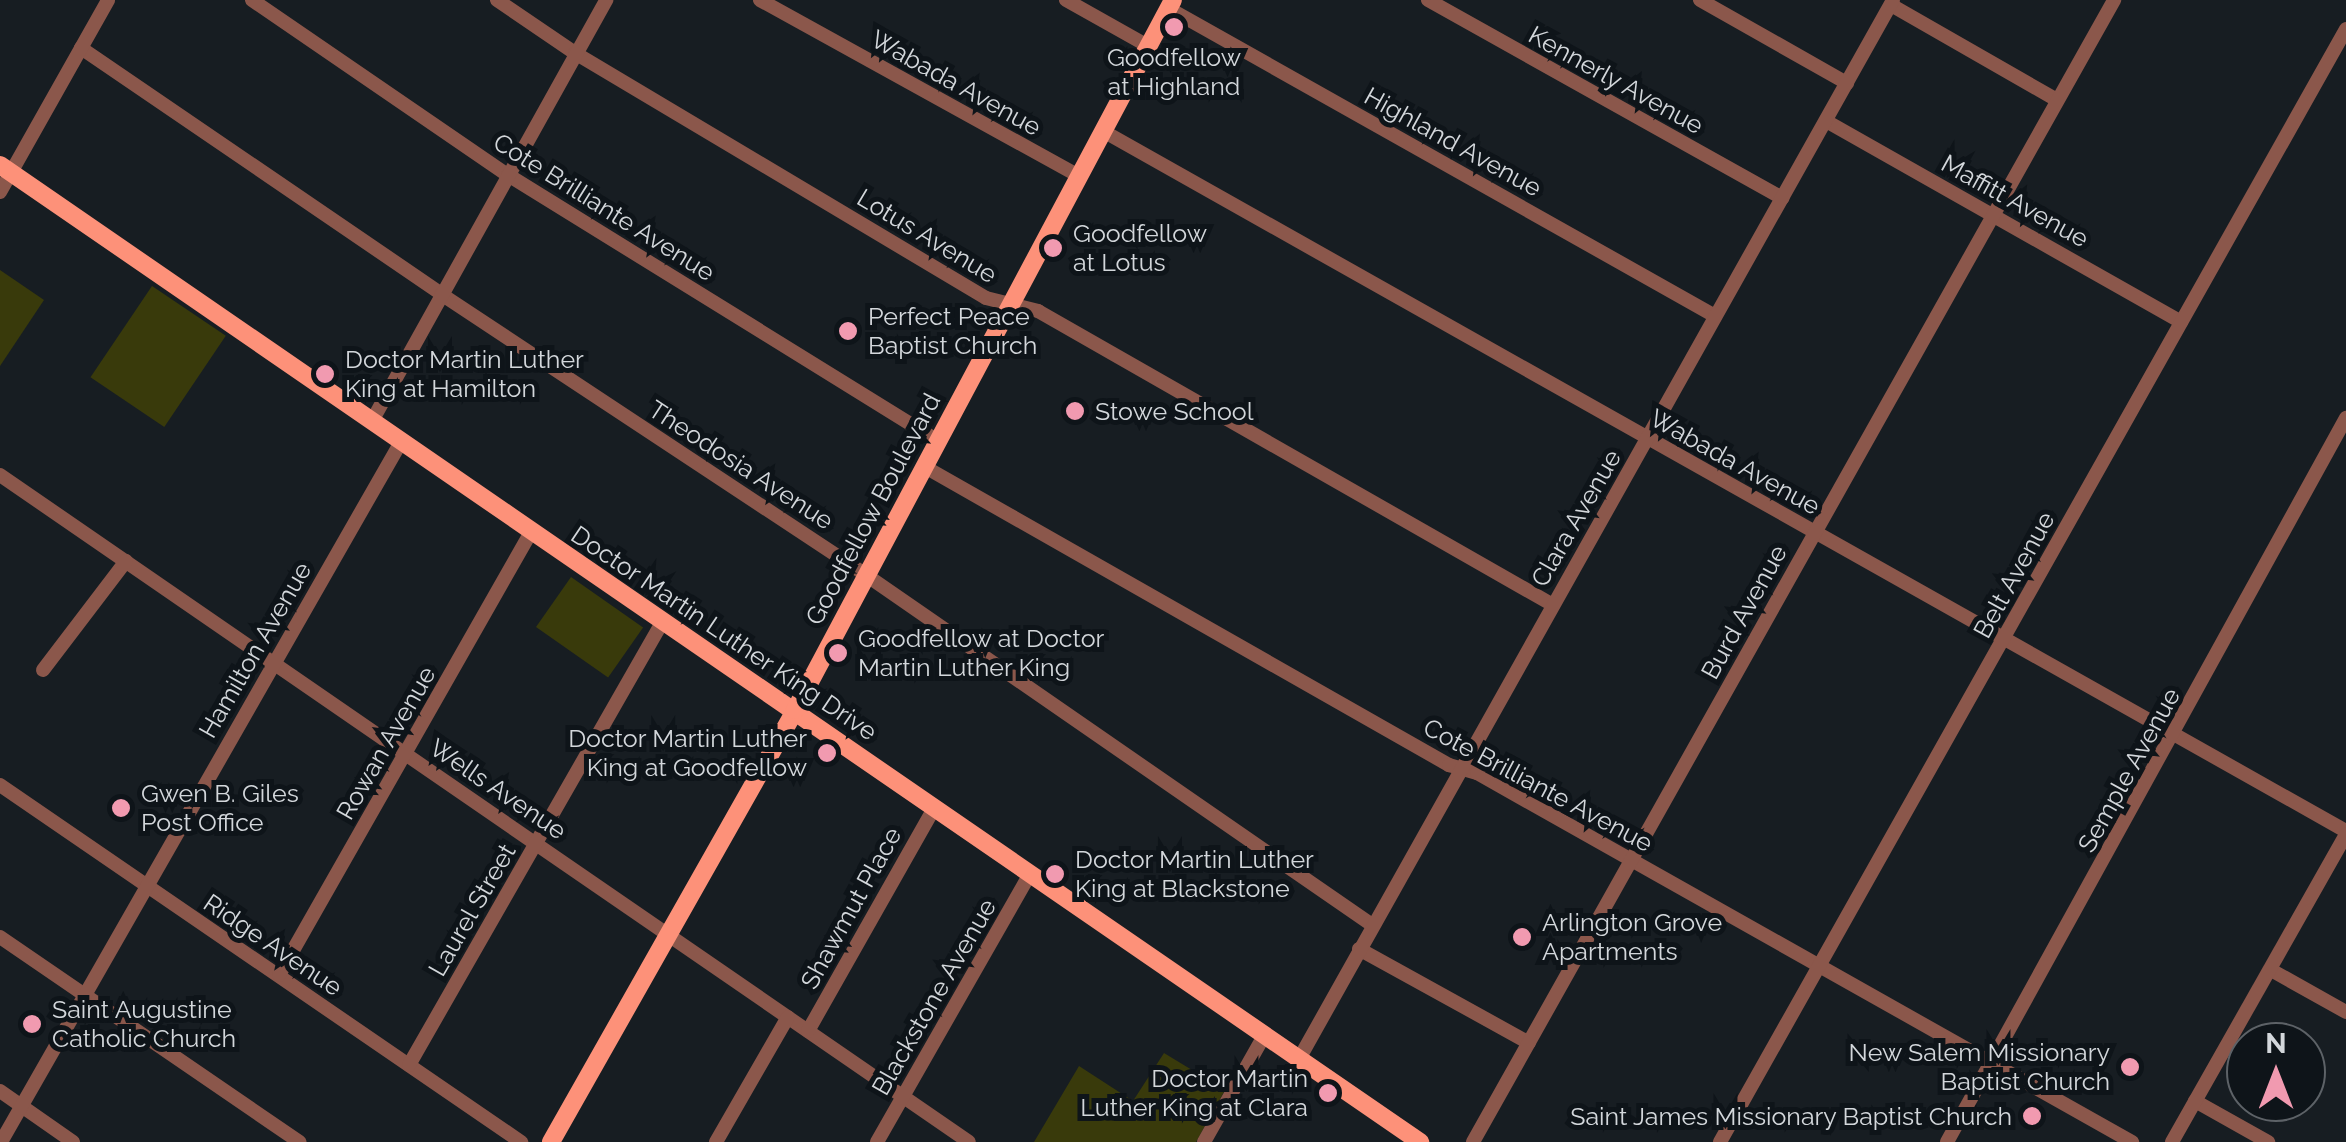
<!DOCTYPE html>
<style>
body{margin:0}
#map{position:relative;width:2346px;height:1142px;overflow:hidden;background:#171d22;font-family:Raleway,sans-serif}
div>[style]{position:absolute}
.green>*{inset:0;background:#393a0b;transform-origin:0 0}
.minor>*{height:14px;margin:-7px;padding:0 7px;transform-origin:7px;border-radius:7px;background:#8b574b}
.major>*{height:18px;margin:-9px;padding:0 9px;transform-origin:9px;border-radius:9px;background:#fd9179}
.dots>*{width:28px;height:28px;translate:-50% -50%;box-sizing:border-box;border:5px solid #0e1419;border-radius:50%}
span{translate:-50% -50%;white-space:nowrap;text-align:center;line-height:1.15;-webkit-text-stroke:10px #0e1419;paint-order:stroke}
.poi-label{font-size:25px;color:#d3d7db}
.left{translate:0 -50%;text-align:left}
.right{translate:-100% -50%;text-align:right}
.street-label{font-size:25px;color:#d3d7db}
.north{position:absolute;left:2226px;top:1022px;width:100px;height:100px;box-sizing:border-box;background:#0e1419;border:2px solid #5d6267;border-radius:50%;rotate:0deg;font-size:28px;font-weight:700;line-height:40px;text-align:center;color:#d3d7db}
.north::after{content:'';display:block;margin:auto;width:35px;height:45px;background:#f19ab0;clip-path:polygon(50% 0,100% 100%,50% 72%,0 100%)}
</style>
<div id="map">
<div class="green">
<i style="clip-path:polygon(0 270px,44px 300px,0 366px)"></i>
<i style="left:152px;top:286px;width:89px;height:110px;rotate:34deg"></i>
<i style="left:571px;top:577px;width:88px;height:61px;rotate:35deg"></i>
<i style="clip-path:polygon(1164px 1053px,1225px 1090px,1196px 1142px,1034px 1142px,1079px 1066px,1133px 1101px)"></i>
</div>
<div class="minor">
<i style="left:252px;top:0;width:310px;rotate:34.4deg"></i>
<i style="left:508px;top:175px;width:506px;rotate:31.74deg"></i>
<i style="left:497px;top:0;width:94px;rotate:34.2deg"></i>
<i style="left:575px;top:53px;width:478px;rotate:30.8deg"></i>
<i style="left:986px;top:298px;width:54px;rotate:14deg"></i>
<i style="left:1038px;top:311px;width:593px;rotate:29.72deg"></i>
<i style="left:760px;top:0;width:364px;rotate:28.9deg"></i>
<i style="left:1066px;top:0;width:94px;rotate:29.3deg"></i>
<i style="left:1428px;top:0;width:406px;rotate:29.2deg"></i>
<i style="left:1700px;top:0;width:169px;rotate:29.5deg"></i>
<i style="left:1891px;top:5px;width:191px;rotate:29.8deg"></i>
<i style="left:1168px;top:8px;width:628px;rotate:29.38deg"></i>
<i style="left:81px;top:48px;width:436px;rotate:34.3deg"></i>
<i style="left:441px;top:294px;width:509px;rotate:33.47deg"></i>
<i style="left:866px;top:575px;width:615px;rotate:34.67deg"></i>
<i style="left:1826px;top:121px;width:408px;rotate:29.5deg"></i>
<i style="left:1103px;top:131px;width:1427px;rotate:29.39deg"></i>
<i style="left:0;top:192px;width:220px;rotate:-60.6deg"></i>
<i style="left:372px;top:421px;width:482px;rotate:-60.9deg"></i>
<i style="left:925px;top:467px;width:603px;rotate:29.63deg"></i>
<i style="left:1449px;top:765px;width:29px;rotate:16deg"></i>
<i style="left:1477px;top:773px;width:752px;rotate:29.4deg"></i>
<i style="left:0;top:475px;width:1176px;rotate:34.54deg"></i>
<i style="left:43px;top:670px;width:137px;rotate:-52.7deg"></i>
<i style="left:0;top:785px;width:632px;rotate:34.42deg"></i>
<i style="left:0;top:937px;width:363px;rotate:34.4deg"></i>
<i style="left:1359px;top:949px;width:194px;rotate:28.9deg"></i>
<i style="left:2271px;top:970px;width:86px;rotate:29.2deg"></i>
<i style="left:279px;top:975px;width:510px;rotate:-60.37deg"></i>
<i style="left:808px;top:1031px;width:256px;rotate:-60.5deg"></i>
<i style="left:1299px;top:1059px;width:1214px;rotate:-60.71deg"></i>
<i style="left:409px;top:1065px;width:512px;rotate:-60.23deg"></i>
<i style="left:0;top:1091px;width:89px;rotate:34.9deg"></i>
<i style="left:2195px;top:1101px;width:84px;rotate:29.3deg"></i>
<i style="left:1px;top:1142px;width:806px;rotate:-60.26deg"></i>
<i style="left:716px;top:1142px;width:144px;rotate:-60.1deg"></i>
<i style="left:877px;top:1142px;width:309px;rotate:-60.3deg"></i>
<i style="left:1204px;top:1142px;width:122px;rotate:-60.5deg"></i>
<i style="left:1473px;top:1142px;width:1310px;rotate:-60.69deg"></i>
<i style="left:1720px;top:1142px;width:1277px;rotate:-60.64deg"></i>
<i style="left:1947px;top:1142px;width:827px;rotate:-61.14deg"></i>
<i style="left:2172px;top:1142px;width:353px;rotate:-60.5deg"></i>
</div>
<div class="major">
<i style="left:0;top:165px;width:1724px;rotate:34.53deg"></i>
<i style="left:551px;top:1142px;width:496px;rotate:-60.5deg"></i>
<i style="left:795px;top:710px;width:804px;rotate:-61.97deg"></i>
</div>
<div class="dots">
<i style="left:1174px;top:27px;background:#f19ab0"></i>
<i style="left:1053px;top:248px;background:#f19ab0"></i>
<i style="left:848px;top:331px;background:#f19ab0"></i>
<i style="left:325px;top:374px;background:#f19ab0"></i>
<i style="left:1075px;top:411px;background:#f19ab0"></i>
<i style="left:838px;top:653px;background:#f19ab0"></i>
<i style="left:827px;top:753px;background:#f19ab0"></i>
<i style="left:121px;top:808px;background:#f19ab0"></i>
<i style="left:1055px;top:874px;background:#f19ab0"></i>
<i style="left:1522px;top:937px;background:#f19ab0"></i>
<i style="left:32px;top:1024px;background:#f19ab0"></i>
<i style="left:2130px;top:1067px;background:#f19ab0"></i>
<i style="left:1328px;top:1093px;background:#f19ab0"></i>
<i style="left:2032px;top:1116px;background:#f19ab0"></i>
</div>
<div class="poi-label">
<span style="left:1174px;top:72px">Goodfellow<br>at Highland</span>
<span class="left" style="left:1073px;top:248px">Goodfellow<br>at Lotus</span>
<span class="left" style="left:868px;top:331px">Perfect Peace<br>Baptist Church</span>
<span class="left" style="left:345px;top:374px">Doctor Martin Luther<br>King at Hamilton</span>
<span class="left" style="left:1095px;top:411px">Stowe School</span>
<span class="left" style="left:858px;top:653px">Goodfellow at Doctor<br>Martin Luther King</span>
<span class="right" style="left:807px;top:753px">Doctor Martin Luther<br>King at Goodfellow</span>
<span class="left" style="left:141px;top:808px">Gwen B. Giles<br>Post Office</span>
<span class="left" style="left:1075px;top:874px">Doctor Martin Luther<br>King at Blackstone</span>
<span class="left" style="left:1542px;top:937px">Arlington Grove<br>Apartments</span>
<span class="left" style="left:52px;top:1024px">Saint Augustine<br>Catholic Church</span>
<span class="right" style="left:2110px;top:1067px">New Salem Missionary<br>Baptist Church</span>
<span class="right" style="left:1308px;top:1093px">Doctor Martin<br>Luther King at Clara</span>
<span class="right" style="left:2012px;top:1116px">Saint James Missionary Baptist Church</span>
</div>
<div class="street-label">
<span style="left:1616px;top:80px;rotate:29deg">Kennerly Avenue</span>
<span style="left:956px;top:83px;rotate:29deg">Wabada Avenue</span>
<span style="left:1453px;top:142px;rotate:29deg">Highland Avenue</span>
<span style="left:2015px;top:201px;rotate:29deg">Maffitt Avenue</span>
<span style="left:604px;top:207px;rotate:32deg">Cote Brilliante Avenue</span>
<span style="left:927px;top:236px;rotate:31deg">Lotus Avenue</span>
<span style="left:1735px;top:462px;rotate:29deg">Wabada Avenue</span>
<span style="left:741px;top:465px;rotate:33deg">Theodosia Avenue</span>
<span style="left:873px;top:509px;rotate:-62deg">Goodfellow Boulevard</span>
<span style="left:1576px;top:518px;rotate:-60deg">Clara Avenue</span>
<span style="left:2014px;top:575px;rotate:-61deg">Belt Avenue</span>
<span style="left:1744px;top:612px;rotate:-61deg">Burd Avenue</span>
<span style="left:724px;top:633px;rotate:34deg">Doctor Martin Luther King Drive</span>
<span style="left:255px;top:650px;rotate:-60deg">Hamilton Avenue</span>
<span style="left:386px;top:743px;rotate:-60deg">Rowan Avenue</span>
<span style="left:2129px;top:770px;rotate:-61deg">Semple Avenue</span>
<span style="left:1538px;top:785px;rotate:28deg">Cote Brilliante Avenue</span>
<span style="left:498px;top:789px;rotate:34deg">Wells Avenue</span>
<span style="left:851px;top:908px;rotate:-61deg">Shawmut Place</span>
<span style="left:472px;top:910px;rotate:-60deg">Laurel Street</span>
<span style="left:273px;top:945px;rotate:34deg">Ridge Avenue</span>
<span style="left:934px;top:997px;rotate:-60deg">Blackstone Avenue</span>
</div>
<div class="north">N</div>
</div>
